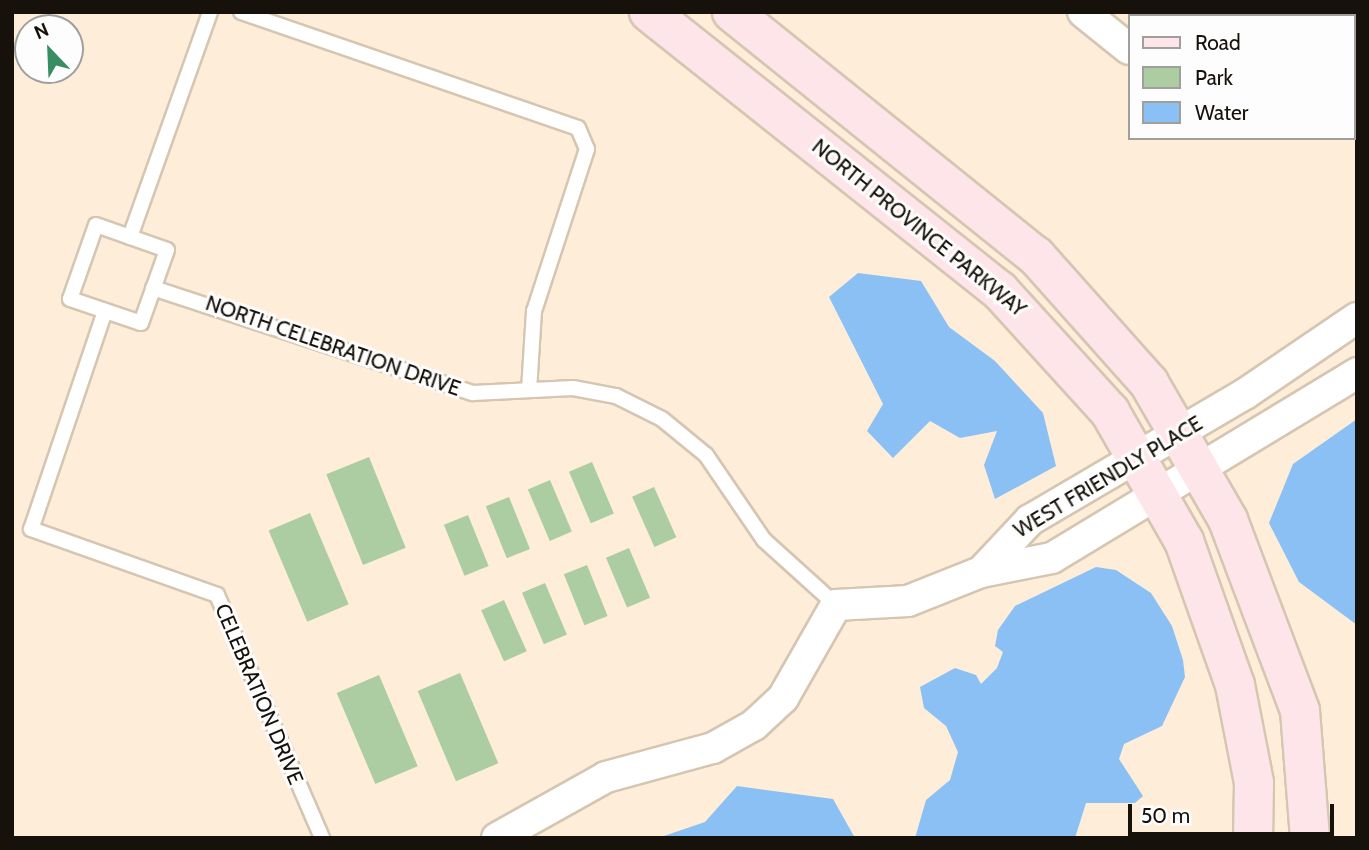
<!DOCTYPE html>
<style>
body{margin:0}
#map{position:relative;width:1369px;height:850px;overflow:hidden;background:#feeed9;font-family:Cabin,sans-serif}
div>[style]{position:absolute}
.green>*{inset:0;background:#abcda1;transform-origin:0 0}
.water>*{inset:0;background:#8ac0f3}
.roads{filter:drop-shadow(2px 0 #d5c6b2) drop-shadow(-2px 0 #d5c6b2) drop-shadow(0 2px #d5c6b2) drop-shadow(0 -2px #d5c6b2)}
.lane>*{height:14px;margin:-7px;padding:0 7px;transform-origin:7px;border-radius:7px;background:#fff}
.street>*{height:30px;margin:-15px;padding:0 15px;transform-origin:15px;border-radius:15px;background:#fff}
.secondary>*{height:38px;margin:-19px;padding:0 19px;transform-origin:19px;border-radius:19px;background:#fee5ea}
span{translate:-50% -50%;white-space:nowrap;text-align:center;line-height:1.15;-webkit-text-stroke:6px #fdfdfd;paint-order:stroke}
.street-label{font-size:21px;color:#16110a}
.frame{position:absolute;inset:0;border:14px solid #16110a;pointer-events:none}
.legend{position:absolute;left:1128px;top:14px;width:228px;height:126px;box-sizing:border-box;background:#fdfdfd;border:2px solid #a19f9c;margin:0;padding:9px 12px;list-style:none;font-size:21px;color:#16110a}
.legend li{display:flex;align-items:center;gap:14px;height:35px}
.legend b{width:35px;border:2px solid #a19f9c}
.north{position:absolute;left:14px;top:14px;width:70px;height:70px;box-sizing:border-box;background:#fdfdfd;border:2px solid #a19f9c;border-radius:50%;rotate:337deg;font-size:19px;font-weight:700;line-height:28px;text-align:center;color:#16110a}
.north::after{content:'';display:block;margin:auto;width:24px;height:32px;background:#388e62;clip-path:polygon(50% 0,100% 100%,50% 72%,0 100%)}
.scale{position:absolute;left:1128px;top:804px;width:206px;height:32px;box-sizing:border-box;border:4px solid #16110a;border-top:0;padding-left:9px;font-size:21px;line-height:24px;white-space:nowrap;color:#16110a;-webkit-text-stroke:5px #fdfdfd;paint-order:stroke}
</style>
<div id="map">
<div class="green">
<i style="left:369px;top:457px;width:98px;height:46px;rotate:68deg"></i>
<i style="left:592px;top:462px;width:56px;height:25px;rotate:67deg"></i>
<i style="left:550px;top:480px;width:56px;height:24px;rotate:67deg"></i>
<i style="left:654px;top:487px;width:55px;height:24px;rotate:66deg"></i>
<i style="left:509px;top:497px;width:56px;height:25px;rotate:68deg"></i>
<i style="left:310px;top:513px;width:99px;height:45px;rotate:67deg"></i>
<i style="left:468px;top:515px;width:55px;height:26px;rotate:68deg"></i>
<i style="left:629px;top:548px;width:54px;height:25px;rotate:67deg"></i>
<i style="left:587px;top:565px;width:55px;height:25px;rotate:68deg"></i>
<i style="left:545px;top:583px;width:56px;height:25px;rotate:67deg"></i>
<i style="left:504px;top:600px;width:56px;height:25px;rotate:66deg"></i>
<i style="left:460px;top:673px;width:98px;height:46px;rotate:67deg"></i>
<i style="left:379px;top:675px;width:99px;height:46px;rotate:67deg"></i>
</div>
<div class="water">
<i style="clip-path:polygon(858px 273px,921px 281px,949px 327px,995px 361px,1043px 413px,1056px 466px,995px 499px,984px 465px,997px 431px,960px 438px,930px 421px,893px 458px,867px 431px,883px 404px,829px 297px)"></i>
<i style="clip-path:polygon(1357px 419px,1357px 625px,1299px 582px,1269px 523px,1293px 464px)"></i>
<i style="clip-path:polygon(1096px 567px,1116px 570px,1151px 593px,1172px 626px,1183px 660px,1185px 677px,1162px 726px,1124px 744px,1119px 759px,1143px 796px,1135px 803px,1086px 803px,1075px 838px,915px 838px,926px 800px,950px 780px,958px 752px,946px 726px,924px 708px,920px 687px,955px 668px,976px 675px,981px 684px,997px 668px,1003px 652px,995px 646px,998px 630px,1015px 606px)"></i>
<i style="clip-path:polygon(737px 786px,833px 799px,855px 838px,658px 838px,705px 822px)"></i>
</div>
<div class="roads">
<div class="lane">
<i style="left:241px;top:12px;width:356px;rotate:19deg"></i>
<i style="left:578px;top:128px;width:23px;rotate:67deg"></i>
<i style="left:587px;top:149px;width:170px;rotate:108.1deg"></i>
<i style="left:534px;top:311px;width:79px;rotate:93.6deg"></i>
<i style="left:96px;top:225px;width:75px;rotate:19.4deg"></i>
<i style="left:167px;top:250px;width:77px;rotate:109.6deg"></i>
<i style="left:141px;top:323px;width:75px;rotate:-161.3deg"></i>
<i style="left:70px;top:299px;width:78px;rotate:-70.6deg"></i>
<i style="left:130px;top:237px;width:239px;rotate:-70.4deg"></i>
<i style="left:153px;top:288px;width:337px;rotate:18.2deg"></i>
<i style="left:473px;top:393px;width:100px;rotate:-2.9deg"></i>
<i style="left:573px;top:388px;width:44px;rotate:10.5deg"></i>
<i style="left:616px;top:396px;width:51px;rotate:26.6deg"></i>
<i style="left:662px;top:419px;width:57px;rotate:39.3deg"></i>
<i style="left:706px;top:455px;width:103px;rotate:55.7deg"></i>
<i style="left:764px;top:540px;width:97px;rotate:42.1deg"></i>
<i style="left:105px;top:311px;width:230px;rotate:108.7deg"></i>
<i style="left:31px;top:529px;width:197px;rotate:19.5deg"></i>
<i style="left:217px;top:595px;width:265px;rotate:66.6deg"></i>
</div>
<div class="street">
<i style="left:1083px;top:12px;width:59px;rotate:38.8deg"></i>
<i style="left:1353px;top:42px;width:5px;rotate:-37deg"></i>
<i style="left:981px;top:572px;width:71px;rotate:-46.7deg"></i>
<i style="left:1030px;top:520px;width:249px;rotate:-30.4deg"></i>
<i style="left:1245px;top:394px;width:135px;rotate:-34.2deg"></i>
<i style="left:497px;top:838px;width:125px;rotate:-29.2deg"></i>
<i style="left:606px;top:777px;width:111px;rotate:-15.2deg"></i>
<i style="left:713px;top:748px;width:47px;rotate:-29.3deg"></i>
<i style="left:754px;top:725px;width:40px;rotate:-43deg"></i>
<i style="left:783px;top:698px;width:107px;rotate:-60.3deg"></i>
<i style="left:836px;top:605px;width:72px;rotate:-3.2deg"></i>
<i style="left:908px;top:601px;width:79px;rotate:-21.7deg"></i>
<i style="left:981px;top:572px;width:72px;rotate:-11.2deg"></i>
<i style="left:1052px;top:558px;width:357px;rotate:-31.2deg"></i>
</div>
<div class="secondary">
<i style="left:649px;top:12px;width:448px;rotate:38.5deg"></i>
<i style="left:1000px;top:291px;width:164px;rotate:47.7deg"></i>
<i style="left:1110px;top:412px;width:149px;rotate:60.2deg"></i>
<i style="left:1184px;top:541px;width:153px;rotate:70.5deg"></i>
<i style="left:1235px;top:685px;width:100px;rotate:79deg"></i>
<i style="left:1254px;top:783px;width:55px;rotate:91deg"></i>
<i style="left:732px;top:12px;width:390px;rotate:38.8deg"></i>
<i style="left:1036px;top:256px;width:170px;rotate:48.3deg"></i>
<i style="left:1149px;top:383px;width:158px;rotate:60deg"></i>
<i style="left:1228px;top:520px;width:204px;rotate:69.3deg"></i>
<i style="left:1300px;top:711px;width:127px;rotate:85.5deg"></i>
</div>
</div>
<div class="street-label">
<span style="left:919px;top:228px;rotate:39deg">NORTH PROVINCE PARKWAY</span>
<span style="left:333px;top:346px;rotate:19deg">NORTH CELEBRATION DRIVE</span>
<span style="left:1108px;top:477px;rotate:-31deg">WEST FRIENDLY PLACE</span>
<span style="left:259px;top:694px;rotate:67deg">CELEBRATION DRIVE</span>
</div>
<div class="frame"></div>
<ul class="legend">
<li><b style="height:9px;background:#fee5ea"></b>Road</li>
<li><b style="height:19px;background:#abcda1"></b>Park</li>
<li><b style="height:19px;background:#8ac0f3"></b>Water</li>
</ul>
<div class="north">N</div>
<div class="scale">50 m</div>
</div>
